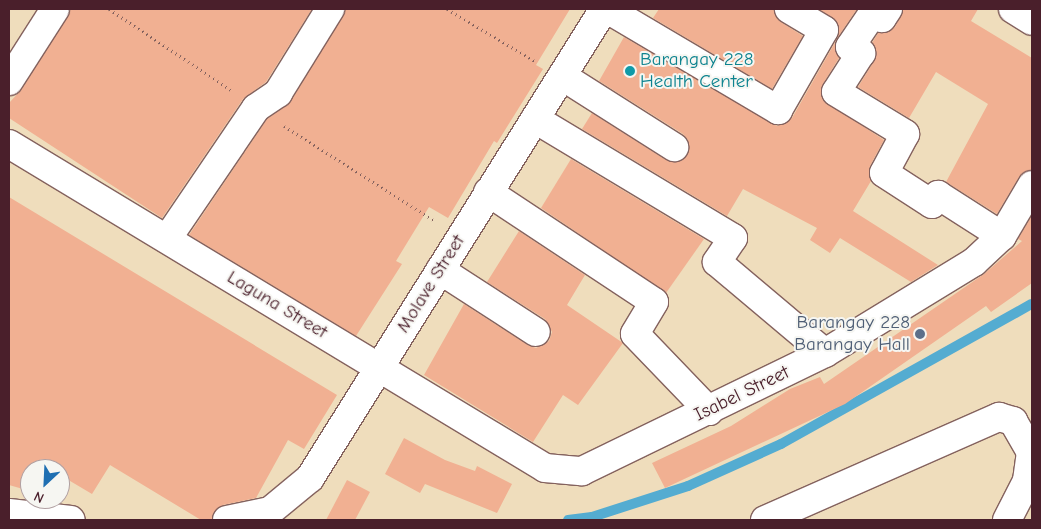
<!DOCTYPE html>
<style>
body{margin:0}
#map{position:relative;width:1041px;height:529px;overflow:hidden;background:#efddbc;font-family:"Comic Neue",sans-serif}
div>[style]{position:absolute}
.stream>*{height:10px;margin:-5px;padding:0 5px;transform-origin:5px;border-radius:5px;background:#54acd1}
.building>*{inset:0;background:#f1b092}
.path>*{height:3px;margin-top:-1.5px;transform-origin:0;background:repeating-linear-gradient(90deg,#84625e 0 1px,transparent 0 5px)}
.roads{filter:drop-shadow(1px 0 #84625e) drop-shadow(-1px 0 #84625e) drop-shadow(0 1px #84625e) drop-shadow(0 -1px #84625e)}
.minor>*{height:28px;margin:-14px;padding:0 14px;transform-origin:14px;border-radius:14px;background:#fff}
.dots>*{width:14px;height:14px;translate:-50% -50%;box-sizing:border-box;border:2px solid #f6f6f2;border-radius:50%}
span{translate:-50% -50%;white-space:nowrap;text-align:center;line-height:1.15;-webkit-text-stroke:4px #f6f6f2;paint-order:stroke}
.culture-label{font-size:19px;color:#0d838f}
.left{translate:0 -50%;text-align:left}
.street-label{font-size:19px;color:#4a1f2b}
.service-label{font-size:19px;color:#4e5e75}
.right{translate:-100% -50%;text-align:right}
.frame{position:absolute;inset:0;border:10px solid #4a1f2b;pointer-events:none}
.north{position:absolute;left:20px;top:459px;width:50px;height:50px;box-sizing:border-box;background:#f6f6f2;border:1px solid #b1a0a2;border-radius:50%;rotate:205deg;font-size:14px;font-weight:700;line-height:20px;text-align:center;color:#4a1f2b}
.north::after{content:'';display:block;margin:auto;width:18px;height:22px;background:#1f6fb2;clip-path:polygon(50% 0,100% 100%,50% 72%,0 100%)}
</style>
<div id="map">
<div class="stream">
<i style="left:568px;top:520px;width:24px;rotate:-7deg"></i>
<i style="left:592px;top:517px;width:101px;rotate:-17.9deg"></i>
<i style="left:688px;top:486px;width:102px;rotate:-24.3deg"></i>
<i style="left:781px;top:444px;width:287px;rotate:-29.2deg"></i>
</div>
<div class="building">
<i style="clip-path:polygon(70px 9px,312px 9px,266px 82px,243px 99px,162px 218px,9px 118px,9px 103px,22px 89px)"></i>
<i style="clip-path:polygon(346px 9px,570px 9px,536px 65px,543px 69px,497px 143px,494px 141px,448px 218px,429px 207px,396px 261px,402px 264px,356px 336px,189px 235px,267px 119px,291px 101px)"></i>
<i style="clip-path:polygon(659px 9px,773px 9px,781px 22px,803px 36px,772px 89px,653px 18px)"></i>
<i style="clip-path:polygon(819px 9px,857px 9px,838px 37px,837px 22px)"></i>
<i style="clip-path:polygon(903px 9px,978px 9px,971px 21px,1032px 58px,1032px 169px,1019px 177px,997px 214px,946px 182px,988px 104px,936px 72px,909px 118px,858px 87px,874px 61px,872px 43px,878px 33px,895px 27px)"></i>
<i style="clip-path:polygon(624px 37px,777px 126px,792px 118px,837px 39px,839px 58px,823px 84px,822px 99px,884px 140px,870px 166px,871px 181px,853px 211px,938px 265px,911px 282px,840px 238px,830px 253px,810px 240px,817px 228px,743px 189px,727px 216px,582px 129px,592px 113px,666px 160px,681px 161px,687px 155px,688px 140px,683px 134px,599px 81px)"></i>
<i style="clip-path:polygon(571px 159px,704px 239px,666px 293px,541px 208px)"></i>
<i style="clip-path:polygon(9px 197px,337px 395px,304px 449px,288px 440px,256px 498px,223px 505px,212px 520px,201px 520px,110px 465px,92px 494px,60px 475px,60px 469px,30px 469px,30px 491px,9px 485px)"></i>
<i style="clip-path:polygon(1032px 215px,1032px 283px,991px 312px,986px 306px,845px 404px,665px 488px,652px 463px,731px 426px,790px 389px,820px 377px,824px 384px,984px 274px,1022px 241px,1018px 239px)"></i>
<i style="clip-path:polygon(519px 231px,585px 275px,567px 305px,623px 343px,578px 405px,563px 395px,533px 442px,424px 375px,464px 304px,528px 345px,536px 348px,549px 341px,552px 332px,545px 319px,487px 282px)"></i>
<i style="clip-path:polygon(404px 438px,445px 460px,475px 471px,477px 466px,512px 484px,497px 513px,425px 484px,420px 493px,385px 474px)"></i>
<i style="clip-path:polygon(347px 480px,370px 492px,355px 520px,326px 520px)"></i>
</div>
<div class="path">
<i style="left:109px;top:9px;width:146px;rotate:33.6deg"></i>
<i style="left:447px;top:9px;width:102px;rotate:30.6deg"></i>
<i style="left:284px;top:126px;width:178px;rotate:32.2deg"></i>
</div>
<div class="roads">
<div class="minor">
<i style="left:607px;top:9px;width:199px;rotate:30.6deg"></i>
<i style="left:778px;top:110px;width:92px;rotate:-60.1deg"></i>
<i style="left:824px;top:30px;width:41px;rotate:-149deg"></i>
<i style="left:888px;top:9px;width:11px;rotate:124deg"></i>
<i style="left:882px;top:18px;width:10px;rotate:-151deg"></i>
<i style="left:873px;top:13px;width:41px;rotate:124.1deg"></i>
<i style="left:850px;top:47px;width:13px;rotate:29deg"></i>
<i style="left:861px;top:53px;width:46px;rotate:122.7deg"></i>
<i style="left:836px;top:92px;width:81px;rotate:31.3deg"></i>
<i style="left:905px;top:134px;width:44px;rotate:118.3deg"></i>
<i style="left:884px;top:173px;width:57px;rotate:32.9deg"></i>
<i style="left:932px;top:204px;width:11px;rotate:-56deg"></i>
<i style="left:938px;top:195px;width:76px;rotate:32.6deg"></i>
<i style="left:1013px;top:9px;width:22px;rotate:32deg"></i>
<i style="left:562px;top:76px;width:133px;rotate:32.4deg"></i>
<i style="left:9px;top:81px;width:85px;rotate:-57.4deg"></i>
<i style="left:535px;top:119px;width:231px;rotate:31deg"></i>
<i style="left:733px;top:238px;width:29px;rotate:124deg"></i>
<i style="left:717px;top:262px;width:141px;rotate:40.1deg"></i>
<i style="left:9px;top:144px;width:626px;rotate:31.15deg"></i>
<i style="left:545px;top:468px;width:37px;rotate:5deg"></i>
<i style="left:582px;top:471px;width:270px;rotate:-25.9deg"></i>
<i style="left:825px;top:353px;width:175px;rotate:-31.4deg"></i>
<i style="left:974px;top:262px;width:38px;rotate:-43deg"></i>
<i style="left:1002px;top:236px;width:59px;rotate:-59.5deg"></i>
<i style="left:488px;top:192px;width:199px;rotate:33.5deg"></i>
<i style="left:654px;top:302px;width:37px;rotate:121deg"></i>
<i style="left:635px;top:334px;width:107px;rotate:46.1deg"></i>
<i style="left:167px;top:239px;width:158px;rotate:-55.8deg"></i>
<i style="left:256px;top:108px;width:27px;rotate:-34deg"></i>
<i style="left:278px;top:93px;width:99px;rotate:-58.2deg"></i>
<i style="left:440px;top:270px;width:114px;rotate:32.9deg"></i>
<i style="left:9px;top:513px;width:62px;rotate:6.4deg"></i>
<i style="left:227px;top:520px;width:44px;rotate:-11.8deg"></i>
<i style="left:270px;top:511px;width:52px;rotate:-39.5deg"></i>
<i style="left:310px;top:478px;width:554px;rotate:-57.92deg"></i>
<i style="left:765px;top:520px;width:256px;rotate:-23.8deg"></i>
<i style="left:999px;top:417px;width:15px;rotate:16deg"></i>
<i style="left:1013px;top:421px;width:36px;rotate:60deg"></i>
<i style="left:1031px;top:452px;width:29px;rotate:98deg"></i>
<i style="left:1027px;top:481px;width:44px;rotate:117.1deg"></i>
</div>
</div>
<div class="dots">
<i style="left:630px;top:71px;background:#0f9aa8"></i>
<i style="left:920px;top:334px;background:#5c6f8a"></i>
</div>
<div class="culture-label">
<span class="left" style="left:640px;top:71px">Barangay 228<br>Health Center</span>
</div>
<div class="street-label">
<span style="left:431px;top:284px;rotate:-58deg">Molave Street</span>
<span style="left:277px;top:305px;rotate:31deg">Laguna Street</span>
<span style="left:742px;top:394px;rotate:-26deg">Isabel Street</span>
</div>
<div class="service-label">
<span class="right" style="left:910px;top:334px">Barangay 228<br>Barangay Hall</span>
</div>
<div class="frame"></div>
<div class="north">N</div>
</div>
